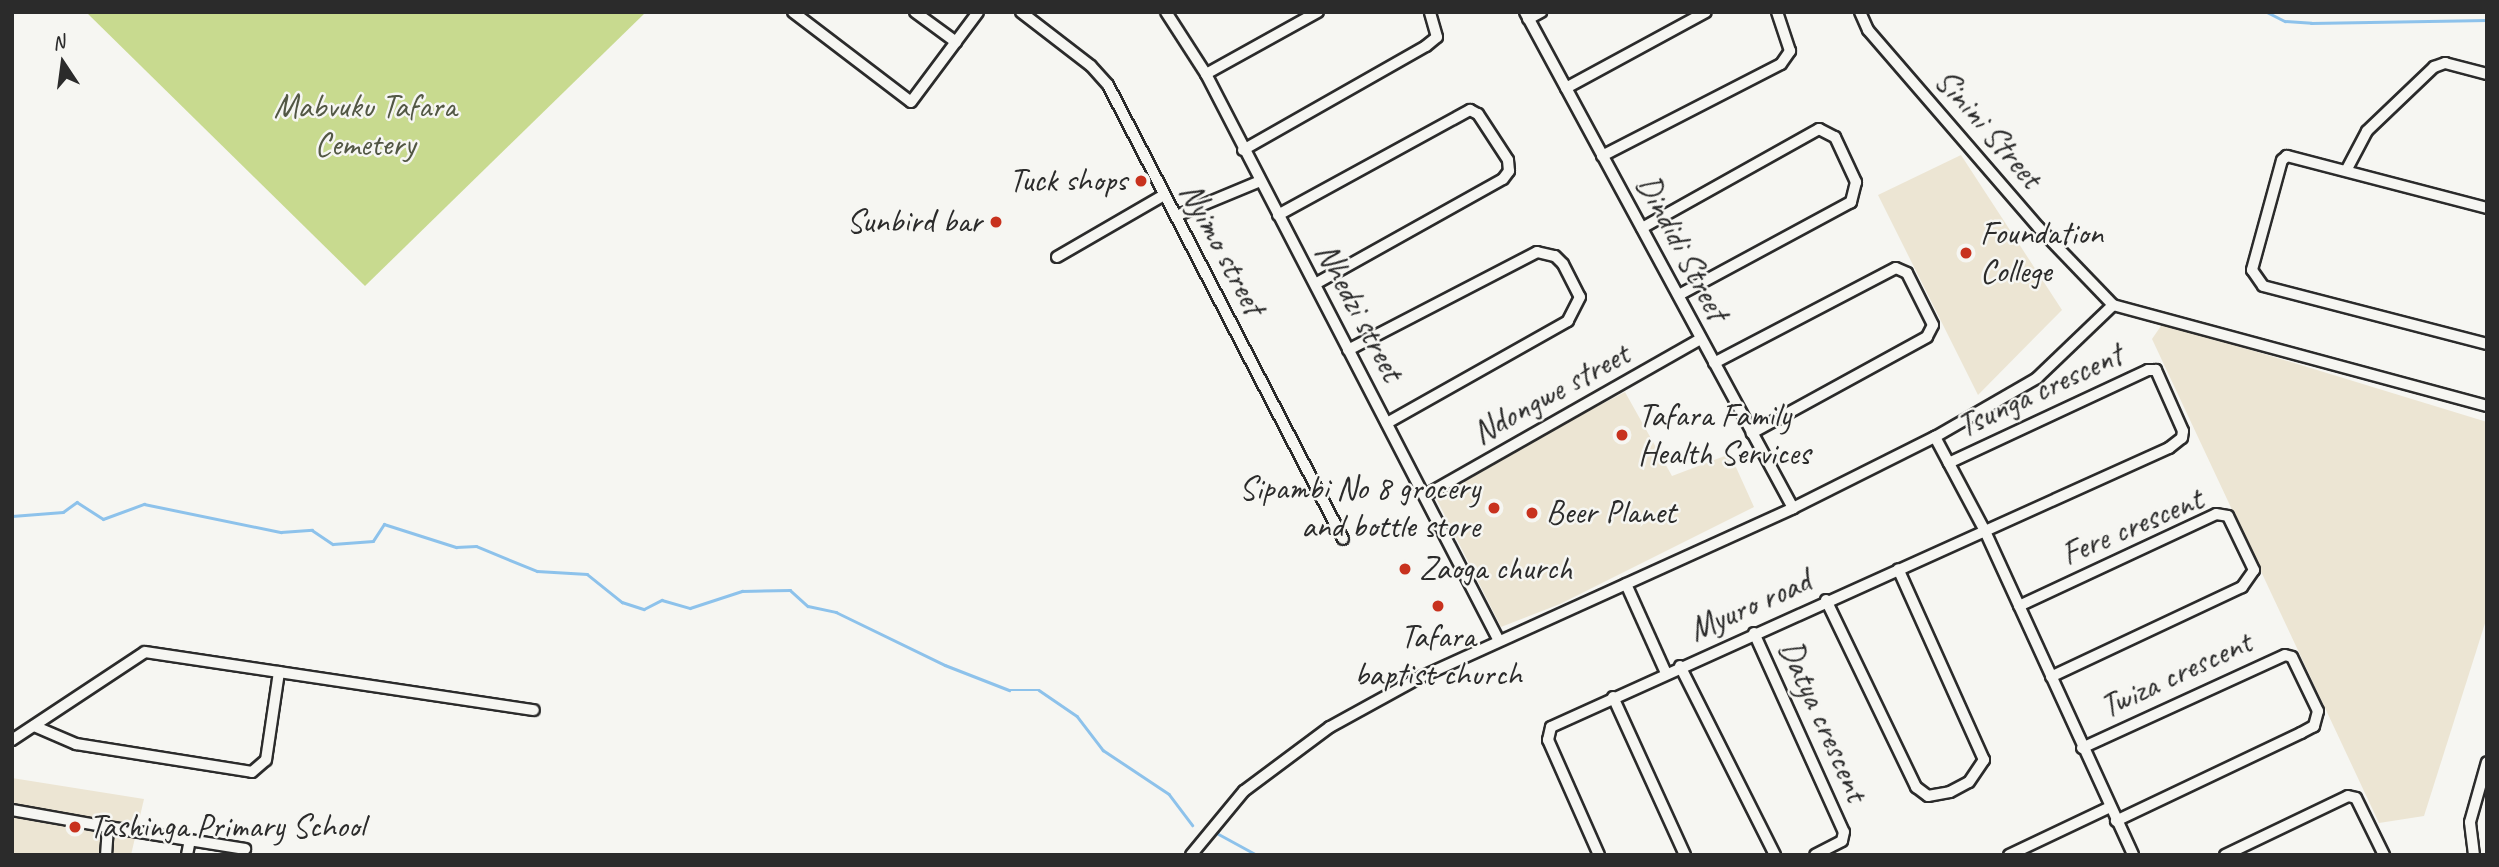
<!DOCTYPE html>
<style>
body{margin:0}
#map{position:relative;width:2499px;height:867px;overflow:hidden;background:#f6f6f2;font-family:Caveat,sans-serif}
div>[style]{position:absolute}
.built>*{inset:0;background:#ece5d3}
.green>*{inset:0;background:#c8da8f}
.stream>*{height:2.5px;margin:-1.25px;padding:0 1.25px;transform-origin:1.25px;border-radius:1.25px;background:#8dc2eb}
.roads{filter:drop-shadow(2px 0 #2b2b2b) drop-shadow(-2px 0 #2b2b2b) drop-shadow(0 2px #2b2b2b) drop-shadow(0 -2px #2b2b2b)}
.minor>*{height:10px;margin:-5px;padding:0 5px;transform-origin:5px;border-radius:5px;background:#f6f6f2}
.dots>*{width:19px;height:19px;translate:-50% -50%;box-sizing:border-box;border:4px solid #f6f6f2;border-radius:50%}
span{translate:-50% -50%;white-space:nowrap;text-align:center;line-height:1.15;-webkit-text-stroke:5px #f6f6f2;paint-order:stroke}
.park-label{font-size:33px;color:#525744}
.street-label{font-size:33px;color:#2b2b2b}
.poi-label{font-size:33px;color:#2b2b2b}
.right{translate:-100% -50%;text-align:right}
.left{translate:0 -50%;text-align:left}
.frame{position:absolute;inset:0;border:14px solid #2b2b2b;pointer-events:none}
.north{position:absolute;left:28px;top:28px;width:70px;height:70px;-webkit-text-stroke:5px #f6f6f2;paint-order:stroke;rotate:347deg;font-size:19px;font-weight:700;line-height:28px;text-align:center;color:#2b2b2b}
.north::after{content:'';display:block;margin:auto;width:24px;height:32px;background:#2b2b2b;clip-path:polygon(50% 0,100% 100%,50% 72%,0 100%)}
</style>
<div id="map">
<div class="built">
<i style="clip-path:polygon(1961px 155px,2062px 310px,1978px 395px,1878px 195px)"></i>
<i style="clip-path:polygon(2163px 323px,2487px 422px,2487px 617px,2424px 816px,2379px 823px,2152px 339px)"></i>
<i style="clip-path:polygon(1625px 392px,1672px 476px,1730px 454px,1754px 507px,1560px 604px,1501px 627px,1433px 492px)"></i>
<i style="clip-path:polygon(12px 778px,144px 799px,131px 855px,12px 855px)"></i>
</div>
<div class="green">
<i style="clip-path:polygon(86px 12px,646px 12px,365px 286px)"></i>
</div>
<div class="stream">
<i style="left:2267px;top:12px;width:20px;rotate:27deg"></i>
<i style="left:2285px;top:21px;width:26px;rotate:4deg"></i>
<i style="left:2311px;top:23px;width:176px;rotate:-1deg"></i>
<i style="left:12px;top:516px;width:51px;rotate:-4.5deg"></i>
<i style="left:63px;top:512px;width:17px;rotate:-36deg"></i>
<i style="left:77px;top:502px;width:31px;rotate:33deg"></i>
<i style="left:103px;top:519px;width:44px;rotate:-20.1deg"></i>
<i style="left:144px;top:504px;width:140px;rotate:11.6deg"></i>
<i style="left:281px;top:532px;width:31px;rotate:-4deg"></i>
<i style="left:312px;top:530px;width:25px;rotate:34deg"></i>
<i style="left:333px;top:544px;width:40px;rotate:-4.3deg"></i>
<i style="left:373px;top:541px;width:20px;rotate:-57deg"></i>
<i style="left:384px;top:524px;width:76px;rotate:17.7deg"></i>
<i style="left:456px;top:547px;width:20px;rotate:-3deg"></i>
<i style="left:476px;top:546px;width:66px;rotate:22.3deg"></i>
<i style="left:537px;top:571px;width:50px;rotate:3.4deg"></i>
<i style="left:587px;top:574px;width:45px;rotate:38.7deg"></i>
<i style="left:622px;top:602px;width:23px;rotate:18deg"></i>
<i style="left:644px;top:609px;width:20px;rotate:-27deg"></i>
<i style="left:662px;top:600px;width:29px;rotate:16deg"></i>
<i style="left:690px;top:608px;width:55px;rotate:-18.1deg"></i>
<i style="left:742px;top:591px;width:48px;rotate:-1.2deg"></i>
<i style="left:790px;top:590px;width:24px;rotate:42deg"></i>
<i style="left:808px;top:606px;width:29px;rotate:12deg"></i>
<i style="left:836px;top:612px;width:121px;rotate:25.9deg"></i>
<i style="left:945px;top:665px;width:69px;rotate:21.3deg"></i>
<i style="left:1009px;top:690px;width:30px"></i>
<i style="left:1039px;top:690px;width:46px;rotate:34.4deg"></i>
<i style="left:1077px;top:716px;width:43px;rotate:52.6deg"></i>
<i style="left:1103px;top:750px;width:79px;rotate:33.7deg"></i>
<i style="left:1169px;top:794px;width:39px;rotate:53deg"></i>
<i style="left:1215px;top:832px;width:48px;rotate:28.7deg"></i>
</div>
<div class="roads">
<div class="minor">
<i style="left:793px;top:12px;width:148px;rotate:37.3deg"></i>
<i style="left:911px;top:102px;width:112px;rotate:-53.3deg"></i>
<i style="left:915px;top:12px;width:51px;rotate:36.2deg"></i>
<i style="left:1021px;top:12px;width:88px;rotate:37.6deg"></i>
<i style="left:1091px;top:66px;width:25px;rotate:48deg"></i>
<i style="left:1108px;top:85px;width:511px;rotate:62.63deg"></i>
<i style="left:1166px;top:12px;width:74px;rotate:57.2deg"></i>
<i style="left:1206px;top:74px;width:638px;rotate:62.67deg"></i>
<i style="left:1525px;top:12px;width:564px;rotate:61.62deg"></i>
<i style="left:1860px;top:12px;width:20px;rotate:66deg"></i>
<i style="left:1868px;top:30px;width:262px;rotate:49.2deg"></i>
<i style="left:2039px;top:228px;width:107px;rotate:46.1deg"></i>
<i style="left:1528px;top:19px;width:15px;rotate:-28deg"></i>
<i style="left:1206px;top:74px;width:128px;rotate:-29deg"></i>
<i style="left:1566px;top:88px;width:159px;rotate:-28.5deg"></i>
<i style="left:1243px;top:150px;width:210px;rotate:-29.6deg"></i>
<i style="left:1426px;top:46px;width:14px;rotate:-39deg"></i>
<i style="left:1437px;top:37px;width:26px;rotate:-106deg"></i>
<i style="left:1602px;top:156px;width:201px;rotate:-27.2deg"></i>
<i style="left:1781px;top:64px;width:16px;rotate:-55deg"></i>
<i style="left:1790px;top:51px;width:41px;rotate:-108.4deg"></i>
<i style="left:2347px;top:169px;width:43px;rotate:-62.2deg"></i>
<i style="left:2367px;top:131px;width:93px;rotate:-43.7deg"></i>
<i style="left:2434px;top:67px;width:12px;rotate:-20deg"></i>
<i style="left:2445px;top:63px;width:43px;rotate:14.7deg"></i>
<i style="left:2487px;top:208px;width:207px;rotate:-165.4deg"></i>
<i style="left:2287px;top:156px;width:6px;rotate:141deg"></i>
<i style="left:2282px;top:160px;width:114px;rotate:105.3deg"></i>
<i style="left:2252px;top:270px;width:19px;rotate:55deg"></i>
<i style="left:2263px;top:286px;width:231px;rotate:14.5deg"></i>
<i style="left:1278px;top:215px;width:219px;rotate:-28.7deg"></i>
<i style="left:1470px;top:110px;width:9px;rotate:27deg"></i>
<i style="left:1478px;top:114px;width:55px;rotate:56.9deg"></i>
<i style="left:1508px;top:160px;width:11px;rotate:85deg"></i>
<i style="left:1509px;top:171px;width:10px;rotate:127deg"></i>
<i style="left:1503px;top:179px;width:215px;rotate:150.8deg"></i>
<i style="left:1176px;top:216px;width:91px;rotate:-22.6deg"></i>
<i style="left:1642px;top:228px;width:203px;rotate:-29.2deg"></i>
<i style="left:1819px;top:129px;width:18px;rotate:27deg"></i>
<i style="left:1835px;top:137px;width:50px;rotate:65deg"></i>
<i style="left:1856px;top:182px;width:21px;rotate:104deg"></i>
<i style="left:1851px;top:202px;width:196px;rotate:151.6deg"></i>
<i style="left:1057px;top:257px;width:124px;rotate:-30.1deg"></i>
<i style="left:2113px;top:305px;width:387px;rotate:15.1deg"></i>
<i style="left:1348px;top:350px;width:213px;rotate:-27.4deg"></i>
<i style="left:1537px;top:252px;width:18px;rotate:13deg"></i>
<i style="left:1555px;top:256px;width:11px;rotate:45deg"></i>
<i style="left:1563px;top:264px;width:37px;rotate:63deg"></i>
<i style="left:1580px;top:297px;width:27px;rotate:117deg"></i>
<i style="left:1568px;top:321px;width:208px;rotate:150.6deg"></i>
<i style="left:1714px;top:363px;width:205px;rotate:-27.6deg"></i>
<i style="left:1896px;top:268px;width:12px;rotate:24deg"></i>
<i style="left:1907px;top:273px;width:58px;rotate:63.4deg"></i>
<i style="left:1933px;top:325px;width:13px;rotate:117deg"></i>
<i style="left:1927px;top:337px;width:200px;rotate:151.3deg"></i>
<i style="left:1935px;top:437px;width:104px;rotate:62deg"></i>
<i style="left:1984px;top:529px;width:358px;rotate:65.4deg"></i>
<i style="left:1426px;top:495px;width:316px;rotate:-29.6deg"></i>
<i style="left:1626px;top:584px;width:98px;rotate:65.8deg"></i>
<i style="left:1826px;top:600px;width:208px;rotate:64.3deg"></i>
<i style="left:1916px;top:787px;width:15px;rotate:37deg"></i>
<i style="left:1928px;top:796px;width:22px;rotate:-10deg"></i>
<i style="left:1950px;top:792px;width:21px;rotate:-28deg"></i>
<i style="left:1969px;top:782px;width:27px;rotate:-56deg"></i>
<i style="left:1984px;top:760px;width:209px;rotate:-114.2deg"></i>
<i style="left:2019px;top:606px;width:217px;rotate:-25deg"></i>
<i style="left:2216px;top:514px;width:12px;rotate:9deg"></i>
<i style="left:2228px;top:516px;width:60px;rotate:64.3deg"></i>
<i style="left:2254px;top:570px;width:21px;rotate:125deg"></i>
<i style="left:2242px;top:587px;width:211px;rotate:154.8deg"></i>
<i style="left:1754px;top:633px;width:218px;rotate:65.7deg"></i>
<i style="left:1844px;top:832px;width:9px;rotate:103deg"></i>
<i style="left:1842px;top:841px;width:30px;rotate:153deg"></i>
<i style="left:1680px;top:666px;width:212px;rotate:63.3deg"></i>
<i style="left:1613px;top:697px;width:174px;rotate:65.5deg"></i>
<i style="left:34px;top:726px;width:46px;rotate:23.2deg"></i>
<i style="left:76px;top:744px;width:178px;rotate:9deg"></i>
<i style="left:252px;top:772px;width:18px;rotate:-41deg"></i>
<i style="left:266px;top:760px;width:89px;rotate:-81.6deg"></i>
<i style="left:12px;top:740px;width:159px;rotate:-33.5deg"></i>
<i style="left:145px;top:652px;width:393px;rotate:8.5deg"></i>
<i style="left:2082px;top:748px;width:223px;rotate:-24.6deg"></i>
<i style="left:2285px;top:655px;width:7px;rotate:16deg"></i>
<i style="left:2292px;top:657px;width:60px;rotate:64.3deg"></i>
<i style="left:2318px;top:711px;width:16px;rotate:105deg"></i>
<i style="left:2314px;top:726px;width:15px;rotate:152deg"></i>
<i style="left:2301px;top:733px;width:205px;rotate:154.6deg"></i>
<i style="left:12px;top:810px;width:97px;rotate:10deg"></i>
<i style="left:108px;top:827px;width:28px;rotate:94deg"></i>
<i style="left:108px;top:827px;width:139px;rotate:9.1deg"></i>
<i style="left:187px;top:855px;width:15px;rotate:-79deg"></i>
<i style="left:1191px;top:855px;width:83px;rotate:-50.4deg"></i>
<i style="left:1244px;top:791px;width:107px;rotate:-36.7deg"></i>
<i style="left:1330px;top:727px;width:102px;rotate:-28.8deg"></i>
<i style="left:1419px;top:678px;width:411px;rotate:-24.4deg"></i>
<i style="left:1793px;top:508px;width:159px;rotate:-26.6deg"></i>
<i style="left:1935px;top:437px;width:118px;rotate:-30deg"></i>
<i style="left:2037px;top:378px;width:105px;rotate:-43.8deg"></i>
<i style="left:1599px;top:855px;width:126px;rotate:-113.9deg"></i>
<i style="left:1548px;top:740px;width:13px;rotate:-77deg"></i>
<i style="left:1551px;top:727px;width:678px;rotate:-24.3deg"></i>
<i style="left:2169px;top:448px;width:16px;rotate:-38deg"></i>
<i style="left:2182px;top:438px;width:7px;rotate:-82deg"></i>
<i style="left:2183px;top:431px;width:67px;rotate:-113.9deg"></i>
<i style="left:2156px;top:370px;width:8px;rotate:180deg"></i>
<i style="left:2148px;top:370px;width:220px;rotate:155deg"></i>
<i style="left:2009px;top:855px;width:112px;rotate:-25.4deg"></i>
<i style="left:2225px;top:855px;width:136px;rotate:-25.6deg"></i>
<i style="left:2348px;top:796px;width:8px;rotate:14deg"></i>
<i style="left:2356px;top:798px;width:64px;rotate:63.8deg"></i>
<i style="left:2474px;top:855px;width:33px;rotate:-97deg"></i>
<i style="left:2470px;top:822px;width:62px;rotate:-74.2deg"></i>
</div>
</div>
<div class="dots">
<i style="left:1141px;top:181px;background:#c8321e"></i>
<i style="left:996px;top:222px;background:#c8321e"></i>
<i style="left:1966px;top:253px;background:#c8321e"></i>
<i style="left:1622px;top:435px;background:#c8321e"></i>
<i style="left:1494px;top:508px;background:#c8321e"></i>
<i style="left:1532px;top:513px;background:#c8321e"></i>
<i style="left:1405px;top:569px;background:#c8321e"></i>
<i style="left:1438px;top:606px;background:#c8321e"></i>
<i style="left:75px;top:827px;background:#c8321e"></i>
</div>
<div class="park-label">
<span style="left:365px;top:126px">Mabvuku Tafara<br>Cemetery</span>
</div>
<div class="street-label">
<span style="left:1988px;top:129px;rotate:49deg">Sinini Street</span>
<span style="left:1682px;top:248px;rotate:62deg">Dindidi Street</span>
<span style="left:1222px;top:249px;rotate:62deg">Nyimo street</span>
<span style="left:1359px;top:312px;rotate:62deg">Nhedzi street</span>
<span style="left:2040px;top:391px;rotate:-25deg">Tsunga crescent</span>
<span style="left:1551px;top:394px;rotate:-29deg">Ndongwe street</span>
<span style="left:2132px;top:527px;rotate:-23deg">Fere crescent</span>
<span style="left:1750px;top:606px;rotate:-24deg">Myuro road</span>
<span style="left:2176px;top:675px;rotate:-25deg">Twiza crescent</span>
<span style="left:1823px;top:721px;rotate:66deg">Datya crescent</span>
</div>
<div class="poi-label">
<span class="right" style="left:1127px;top:181px">Tuck shops</span>
<span class="right" style="left:982px;top:222px">Sunbird bar</span>
<span class="left" style="left:1980px;top:253px">Foundation<br>College</span>
<span class="left" style="left:1638px;top:435px">Tafara Family<br>Health Services</span>
<span class="right" style="left:1480px;top:508px">Sipambi No 8 grocery<br>and bottle store</span>
<span class="left" style="left:1546px;top:513px">Beer Planet</span>
<span class="left" style="left:1419px;top:569px">Zaoga church</span>
<span style="left:1438px;top:656px">Tafara<br>baptist church</span>
<span class="left" style="left:89px;top:827px">Tashinga Primary School</span>
</div>
<div class="frame"></div>
<div class="north">N</div>
</div>
